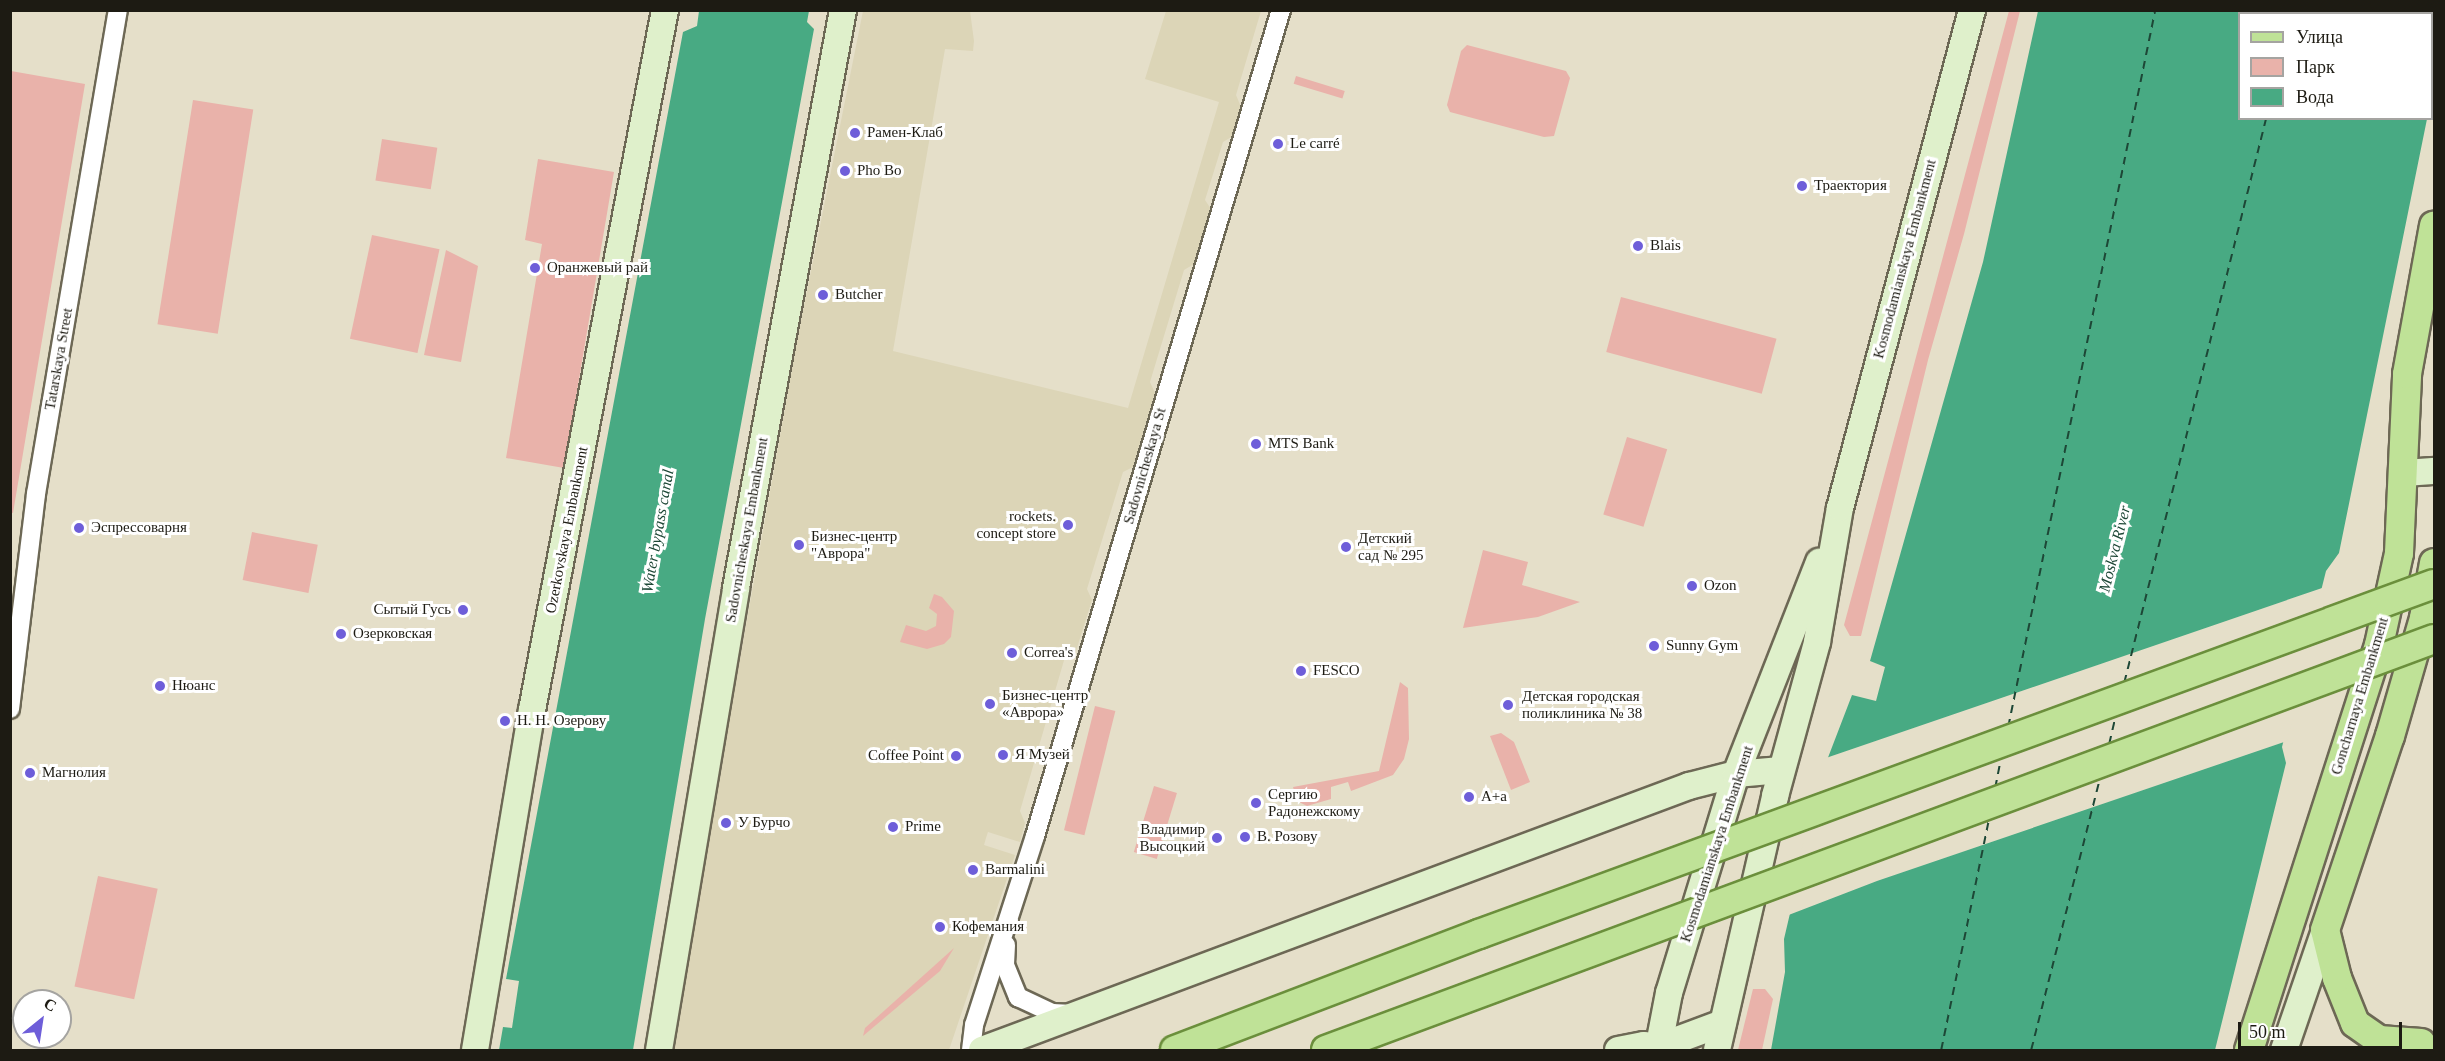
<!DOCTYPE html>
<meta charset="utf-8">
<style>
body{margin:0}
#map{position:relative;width:2445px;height:1061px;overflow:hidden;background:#e5dfc9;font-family:"Times New Roman",serif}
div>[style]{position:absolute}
.built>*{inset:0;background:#dcd5b7}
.green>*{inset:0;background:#e9b2aa;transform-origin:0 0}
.water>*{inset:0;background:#48aa83}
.pier>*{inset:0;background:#e5dfc9}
.ferry>*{height:1.5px;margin-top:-0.75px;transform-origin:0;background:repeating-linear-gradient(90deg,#1d4736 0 8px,transparent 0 14px)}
.roads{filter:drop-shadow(2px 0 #6d6855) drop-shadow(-2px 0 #6d6855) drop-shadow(0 2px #6d6855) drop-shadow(0 -2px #6d6855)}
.street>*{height:18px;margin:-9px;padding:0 9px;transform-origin:9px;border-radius:9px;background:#fff}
.secondary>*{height:26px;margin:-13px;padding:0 13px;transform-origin:13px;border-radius:13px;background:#dff0cb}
.primary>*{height:28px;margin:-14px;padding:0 14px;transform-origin:14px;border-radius:14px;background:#bfe297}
.bridges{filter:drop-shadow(2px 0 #6b8f3c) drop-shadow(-2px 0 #6b8f3c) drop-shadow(0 2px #6b8f3c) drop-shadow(0 -2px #6b8f3c)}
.primary-bridge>*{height:28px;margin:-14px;padding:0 14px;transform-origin:14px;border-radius:14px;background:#bfe297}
.dots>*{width:16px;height:16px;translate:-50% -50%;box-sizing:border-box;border:3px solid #fff;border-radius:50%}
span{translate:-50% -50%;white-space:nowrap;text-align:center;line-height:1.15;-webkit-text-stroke:6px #fff;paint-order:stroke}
.poi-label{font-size:15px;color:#1d1b13}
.left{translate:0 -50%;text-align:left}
.right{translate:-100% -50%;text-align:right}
.street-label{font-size:15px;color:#1d1b13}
.water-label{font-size:16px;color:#1d4736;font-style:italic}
.frame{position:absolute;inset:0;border:12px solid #1d1b13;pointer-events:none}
.legend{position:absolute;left:2238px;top:12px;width:195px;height:108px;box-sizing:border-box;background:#fff;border:2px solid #a5a4a1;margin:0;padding:8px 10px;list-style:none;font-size:18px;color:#1d1b13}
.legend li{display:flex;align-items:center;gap:12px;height:30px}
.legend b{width:30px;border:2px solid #a5a4a1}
.north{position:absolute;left:12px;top:989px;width:60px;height:60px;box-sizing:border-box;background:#fff;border:2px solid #a5a4a1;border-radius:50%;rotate:30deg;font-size:16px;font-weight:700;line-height:24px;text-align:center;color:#1d1b13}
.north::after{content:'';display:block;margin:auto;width:21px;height:27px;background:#6e5ed9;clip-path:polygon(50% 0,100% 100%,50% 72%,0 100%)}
.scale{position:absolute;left:2238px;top:1022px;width:164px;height:27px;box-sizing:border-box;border:3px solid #1d1b13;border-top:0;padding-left:8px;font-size:18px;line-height:21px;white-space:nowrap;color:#1d1b13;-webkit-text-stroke:4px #fff;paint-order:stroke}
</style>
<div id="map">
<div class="built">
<i style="clip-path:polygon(863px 11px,970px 11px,974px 41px,973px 51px,945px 49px,893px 351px,1128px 408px,1219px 102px,1145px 79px,1166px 11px,1261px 11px,1236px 95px,1241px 107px,1233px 136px,1223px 142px,1205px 200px,1211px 209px,1194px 264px,1184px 270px,1150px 382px,1155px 393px,1133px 467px,1123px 472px,1087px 589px,1092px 600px,1076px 651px,1065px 657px,1020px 811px,1025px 823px,1020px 842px,988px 832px,986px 838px,984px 845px,1015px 855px,949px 1050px,670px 1050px,797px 341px)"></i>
</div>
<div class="green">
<i style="clip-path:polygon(2009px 11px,2020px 11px,1964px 234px,1928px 360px,1861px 636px,1850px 636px,1844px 625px)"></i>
<i style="clip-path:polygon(1467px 45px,1566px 71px,1570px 78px,1554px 136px,1544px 137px,1450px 112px,1447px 105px,1461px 51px)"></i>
<i style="clip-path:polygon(11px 71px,85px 84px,13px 513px,10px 512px)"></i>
<i style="left:1296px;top:76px;width:51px;height:8px;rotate:17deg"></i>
<i style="left:193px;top:100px;width:61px;height:227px;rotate:9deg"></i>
<i style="left:382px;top:139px;width:56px;height:42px;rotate:9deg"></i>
<i style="clip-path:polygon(538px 159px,614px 172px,564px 468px,506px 458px,542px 244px,525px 240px)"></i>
<i style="left:372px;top:235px;width:69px;height:106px;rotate:12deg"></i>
<i style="clip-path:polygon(446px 250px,478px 266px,461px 362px,424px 355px)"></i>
<i style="left:1621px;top:297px;width:161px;height:57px;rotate:15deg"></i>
<i style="left:1627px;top:437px;width:42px;height:81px;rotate:17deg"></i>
<i style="left:252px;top:532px;width:67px;height:49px;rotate:11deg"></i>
<i style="clip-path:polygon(1483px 550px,1528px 562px,1522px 585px,1580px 602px,1538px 617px,1463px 628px)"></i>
<i style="clip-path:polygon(934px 594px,942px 597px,954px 611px,951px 637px,944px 644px,927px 649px,900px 642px,906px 625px,926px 631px,936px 626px,937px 614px,929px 608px)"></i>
<i style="clip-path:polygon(1400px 682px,1408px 688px,1409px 739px,1404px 759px,1393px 775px,1351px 791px,1348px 782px,1331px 787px,1331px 799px,1307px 806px,1297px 801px,1293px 787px,1379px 771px)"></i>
<i style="left:1095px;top:706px;width:21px;height:128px;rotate:14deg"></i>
<i style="clip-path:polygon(1501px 733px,1514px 742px,1530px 782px,1511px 790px,1490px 736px)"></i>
<i style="left:1154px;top:786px;width:24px;height:69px;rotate:17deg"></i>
<i style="left:98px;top:876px;width:61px;height:113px;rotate:12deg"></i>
<i style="clip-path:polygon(954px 948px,940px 971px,863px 1036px,865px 1028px)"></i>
<i style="clip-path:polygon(1753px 989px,1765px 989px,1773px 999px,1762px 1050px,1738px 1050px)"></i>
</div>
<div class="water">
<i style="clip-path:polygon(699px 11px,809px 11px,807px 22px,814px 29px,705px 619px,633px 1050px,499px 1050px,503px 1027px,512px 1028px,519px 981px,506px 979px,683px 32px,697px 26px)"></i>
<i style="clip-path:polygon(2038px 11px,2434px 11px,2432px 99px,2432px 14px,2240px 14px,2240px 118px,2427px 119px,2339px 553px,2326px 571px,2282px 747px,2286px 763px,2215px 1050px,1771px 1050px,1785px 972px,1784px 939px,1824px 768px,1852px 695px,1876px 701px,1885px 667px,1870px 661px,1983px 262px)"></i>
</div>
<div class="pier">
<i style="clip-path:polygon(2325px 587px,2287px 741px,1877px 881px,1786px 916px,1823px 759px)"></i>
</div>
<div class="ferry">
<i style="left:2293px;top:14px;width:4px;rotate:-90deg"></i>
<i style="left:2124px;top:683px;width:583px;rotate:-75.89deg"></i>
<i style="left:2008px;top:727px;width:732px;rotate:-78.41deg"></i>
<i style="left:2109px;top:744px;width:31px;rotate:-77deg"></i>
<i style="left:1995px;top:788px;width:31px;rotate:-79deg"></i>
<i style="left:1941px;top:1050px;width:236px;rotate:-78.3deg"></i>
<i style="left:2031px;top:1050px;width:281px;rotate:-75.8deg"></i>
</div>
<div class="roads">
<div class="street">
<i style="left:10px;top:709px;width:217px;rotate:-83.1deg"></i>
<i style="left:36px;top:494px;width:491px;rotate:-80.4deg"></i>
<i style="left:1006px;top:945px;width:20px;rotate:93deg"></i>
<i style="left:1005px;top:965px;width:35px;rotate:68deg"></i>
<i style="left:1018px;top:997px;width:38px;rotate:25deg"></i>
<i style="left:1052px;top:1013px;width:21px;rotate:3deg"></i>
<i style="left:971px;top:1050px;width:25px;rotate:-83deg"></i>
<i style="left:974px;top:1025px;width:199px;rotate:-72.1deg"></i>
<i style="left:1035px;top:836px;width:862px;rotate:-73.42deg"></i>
</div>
<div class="secondary">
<i style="left:2403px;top:473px;width:31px;rotate:-4deg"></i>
<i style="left:475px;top:1050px;width:345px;rotate:-80.5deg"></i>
<i style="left:532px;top:710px;width:713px;rotate:-79.24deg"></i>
<i style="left:659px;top:1050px;width:468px;rotate:-80.5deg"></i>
<i style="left:736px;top:588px;width:588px;rotate:-79.51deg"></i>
<i style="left:982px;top:1050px;width:755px;rotate:-20.48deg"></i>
<i style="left:1689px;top:786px;width:49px;rotate:-14.3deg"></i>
<i style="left:1736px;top:774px;width:45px;rotate:-5.1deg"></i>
<i style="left:1618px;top:1050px;width:26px;rotate:-11deg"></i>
<i style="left:1644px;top:1045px;width:14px;rotate:8deg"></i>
<i style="left:1658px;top:1047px;width:69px;rotate:-20.3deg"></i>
<i style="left:1658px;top:1050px;width:58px;rotate:-79.1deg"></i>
<i style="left:1669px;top:993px;width:229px;rotate:-73deg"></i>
<i style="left:1736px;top:774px;width:228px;rotate:-68.6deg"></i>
<i style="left:1717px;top:1050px;width:261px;rotate:-77.1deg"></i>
<i style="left:1775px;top:796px;width:160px;rotate:-74.7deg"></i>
<i style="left:1817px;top:642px;width:136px;rotate:-80.3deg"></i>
<i style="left:1840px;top:508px;width:515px;rotate:-75.15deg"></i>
<i style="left:2284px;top:1050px;width:127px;rotate:-71.1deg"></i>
</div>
<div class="primary">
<i style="left:2421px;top:1043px;width:42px;rotate:-175.9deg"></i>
<i style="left:2379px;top:1040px;width:29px;rotate:-145deg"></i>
<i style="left:2355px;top:1023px;width:48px;rotate:-111.8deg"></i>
<i style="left:2337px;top:978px;width:49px;rotate:-104deg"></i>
<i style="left:2325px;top:930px;width:205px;rotate:-71.5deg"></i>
<i style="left:2390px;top:736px;width:123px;rotate:-73.9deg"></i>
<i style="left:2424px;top:618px;width:56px;rotate:-79.7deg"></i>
<i style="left:2249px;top:1050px;width:425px;rotate:-72.2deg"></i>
<i style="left:2379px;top:645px;width:94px;rotate:-77.7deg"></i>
<i style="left:2399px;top:553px;width:179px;rotate:-87.4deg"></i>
<i style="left:2407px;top:374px;width:151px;rotate:-79.7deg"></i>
</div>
</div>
<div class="bridges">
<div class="primary-bridge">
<i style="left:1175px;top:1050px;width:325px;rotate:-20.9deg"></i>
<i style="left:1479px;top:934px;width:1017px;rotate:-20.13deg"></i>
<i style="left:1326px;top:1050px;width:1182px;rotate:-20.35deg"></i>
</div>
</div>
<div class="dots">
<i style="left:855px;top:133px;background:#6e5ed9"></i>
<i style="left:1278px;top:144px;background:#6e5ed9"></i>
<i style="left:845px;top:171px;background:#6e5ed9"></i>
<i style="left:1802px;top:186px;background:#6e5ed9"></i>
<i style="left:1638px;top:246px;background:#6e5ed9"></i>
<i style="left:535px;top:268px;background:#6e5ed9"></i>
<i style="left:823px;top:295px;background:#6e5ed9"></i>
<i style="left:1256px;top:444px;background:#6e5ed9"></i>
<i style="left:1068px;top:525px;background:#6e5ed9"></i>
<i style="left:79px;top:528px;background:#6e5ed9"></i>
<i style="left:799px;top:545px;background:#6e5ed9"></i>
<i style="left:1346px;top:547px;background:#6e5ed9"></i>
<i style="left:1692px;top:586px;background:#6e5ed9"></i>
<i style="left:463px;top:610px;background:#6e5ed9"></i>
<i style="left:341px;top:634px;background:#6e5ed9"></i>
<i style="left:1654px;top:646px;background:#6e5ed9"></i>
<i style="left:1012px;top:653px;background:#6e5ed9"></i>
<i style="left:1301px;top:671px;background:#6e5ed9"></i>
<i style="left:160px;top:686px;background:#6e5ed9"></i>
<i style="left:990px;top:704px;background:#6e5ed9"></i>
<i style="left:1508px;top:705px;background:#6e5ed9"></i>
<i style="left:505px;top:721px;background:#6e5ed9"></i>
<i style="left:1003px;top:755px;background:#6e5ed9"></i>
<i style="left:956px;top:756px;background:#6e5ed9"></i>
<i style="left:30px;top:773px;background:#6e5ed9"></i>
<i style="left:1469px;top:797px;background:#6e5ed9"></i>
<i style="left:1256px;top:803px;background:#6e5ed9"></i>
<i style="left:726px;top:823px;background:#6e5ed9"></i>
<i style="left:893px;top:827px;background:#6e5ed9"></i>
<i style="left:1245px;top:837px;background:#6e5ed9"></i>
<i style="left:1217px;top:838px;background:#6e5ed9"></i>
<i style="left:973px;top:870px;background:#6e5ed9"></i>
<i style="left:940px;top:927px;background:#6e5ed9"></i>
</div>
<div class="poi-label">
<span class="left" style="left:867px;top:133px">Рамен-Клаб</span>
<span class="left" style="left:1290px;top:144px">Le carré</span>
<span class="left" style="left:857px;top:171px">Pho Bo</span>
<span class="left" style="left:1814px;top:186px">Траектория</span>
<span class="left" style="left:1650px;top:246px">Blais</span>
<span class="left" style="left:547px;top:268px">Оранжевый рай</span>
<span class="left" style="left:835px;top:295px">Butcher</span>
<span class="left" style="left:1268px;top:444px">MTS Bank</span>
<span class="right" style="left:1056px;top:525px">rockets.<br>concept store</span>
<span class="left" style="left:91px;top:528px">Эспрессоварня</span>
<span class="left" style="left:811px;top:545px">Бизнес-центр<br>"Аврора"</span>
<span class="left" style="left:1358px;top:547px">Детский<br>сад № 295</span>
<span class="left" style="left:1704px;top:586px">Ozon</span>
<span class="right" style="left:451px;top:610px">Сытый Гусь</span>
<span class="left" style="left:353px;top:634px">Озерковская</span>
<span class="left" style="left:1666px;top:646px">Sunny Gym</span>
<span class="left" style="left:1024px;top:653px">Correa's</span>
<span class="left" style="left:1313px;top:671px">FESCO</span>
<span class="left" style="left:172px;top:686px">Нюанс</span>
<span class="left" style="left:1002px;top:704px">Бизнес-центр<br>«Аврора»</span>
<span class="left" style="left:1522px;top:705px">Детская городская<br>поликлиника № 38</span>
<span class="left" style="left:517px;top:721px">Н. Н. Озерову</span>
<span class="left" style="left:1015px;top:755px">Я Музей</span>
<span class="right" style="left:944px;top:756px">Coffee Point</span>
<span class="left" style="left:42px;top:773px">Магнолия</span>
<span class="left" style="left:1268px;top:803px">Сергию<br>Радонежскому</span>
<span class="left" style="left:1481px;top:797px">А+а</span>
<span class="left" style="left:738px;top:823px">У Бурчо</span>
<span class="left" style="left:905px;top:827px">Prime</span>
<span class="right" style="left:1205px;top:838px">Владимир<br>Высоцкий</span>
<span class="left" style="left:1257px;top:837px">В. Розову</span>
<span class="left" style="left:985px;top:870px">Barmalini</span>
<span class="left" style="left:952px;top:927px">Кофемания</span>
</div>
<div class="street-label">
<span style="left:1905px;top:259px;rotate:-75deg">Kosmodamianskaya Embankment</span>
<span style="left:59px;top:359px;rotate:-80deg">Tatarskaya Street</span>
<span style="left:1145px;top:466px;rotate:-74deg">Sadovnicheskaya St</span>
<span style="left:567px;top:530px;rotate:-79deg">Ozerkovskaya Embankment</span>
<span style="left:747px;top:530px;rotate:-80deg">Sadovnicheskaya Embankment</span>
<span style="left:2360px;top:696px;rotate:-73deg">Goncharnaya Embankment</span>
<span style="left:1717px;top:844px;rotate:-72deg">Kosmodamianskaya Embankment</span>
</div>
<div class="water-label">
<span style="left:658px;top:531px;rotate:-80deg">Water bypass canal</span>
<span style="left:2115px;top:549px;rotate:-76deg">Moskva River</span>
</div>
<div class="frame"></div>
<ul class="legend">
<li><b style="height:8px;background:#bfe297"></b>Улица</li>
<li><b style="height:16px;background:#e9b2aa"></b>Парк</li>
<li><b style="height:16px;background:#48aa83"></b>Вода</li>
</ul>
<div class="north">С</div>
<div class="scale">50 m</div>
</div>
